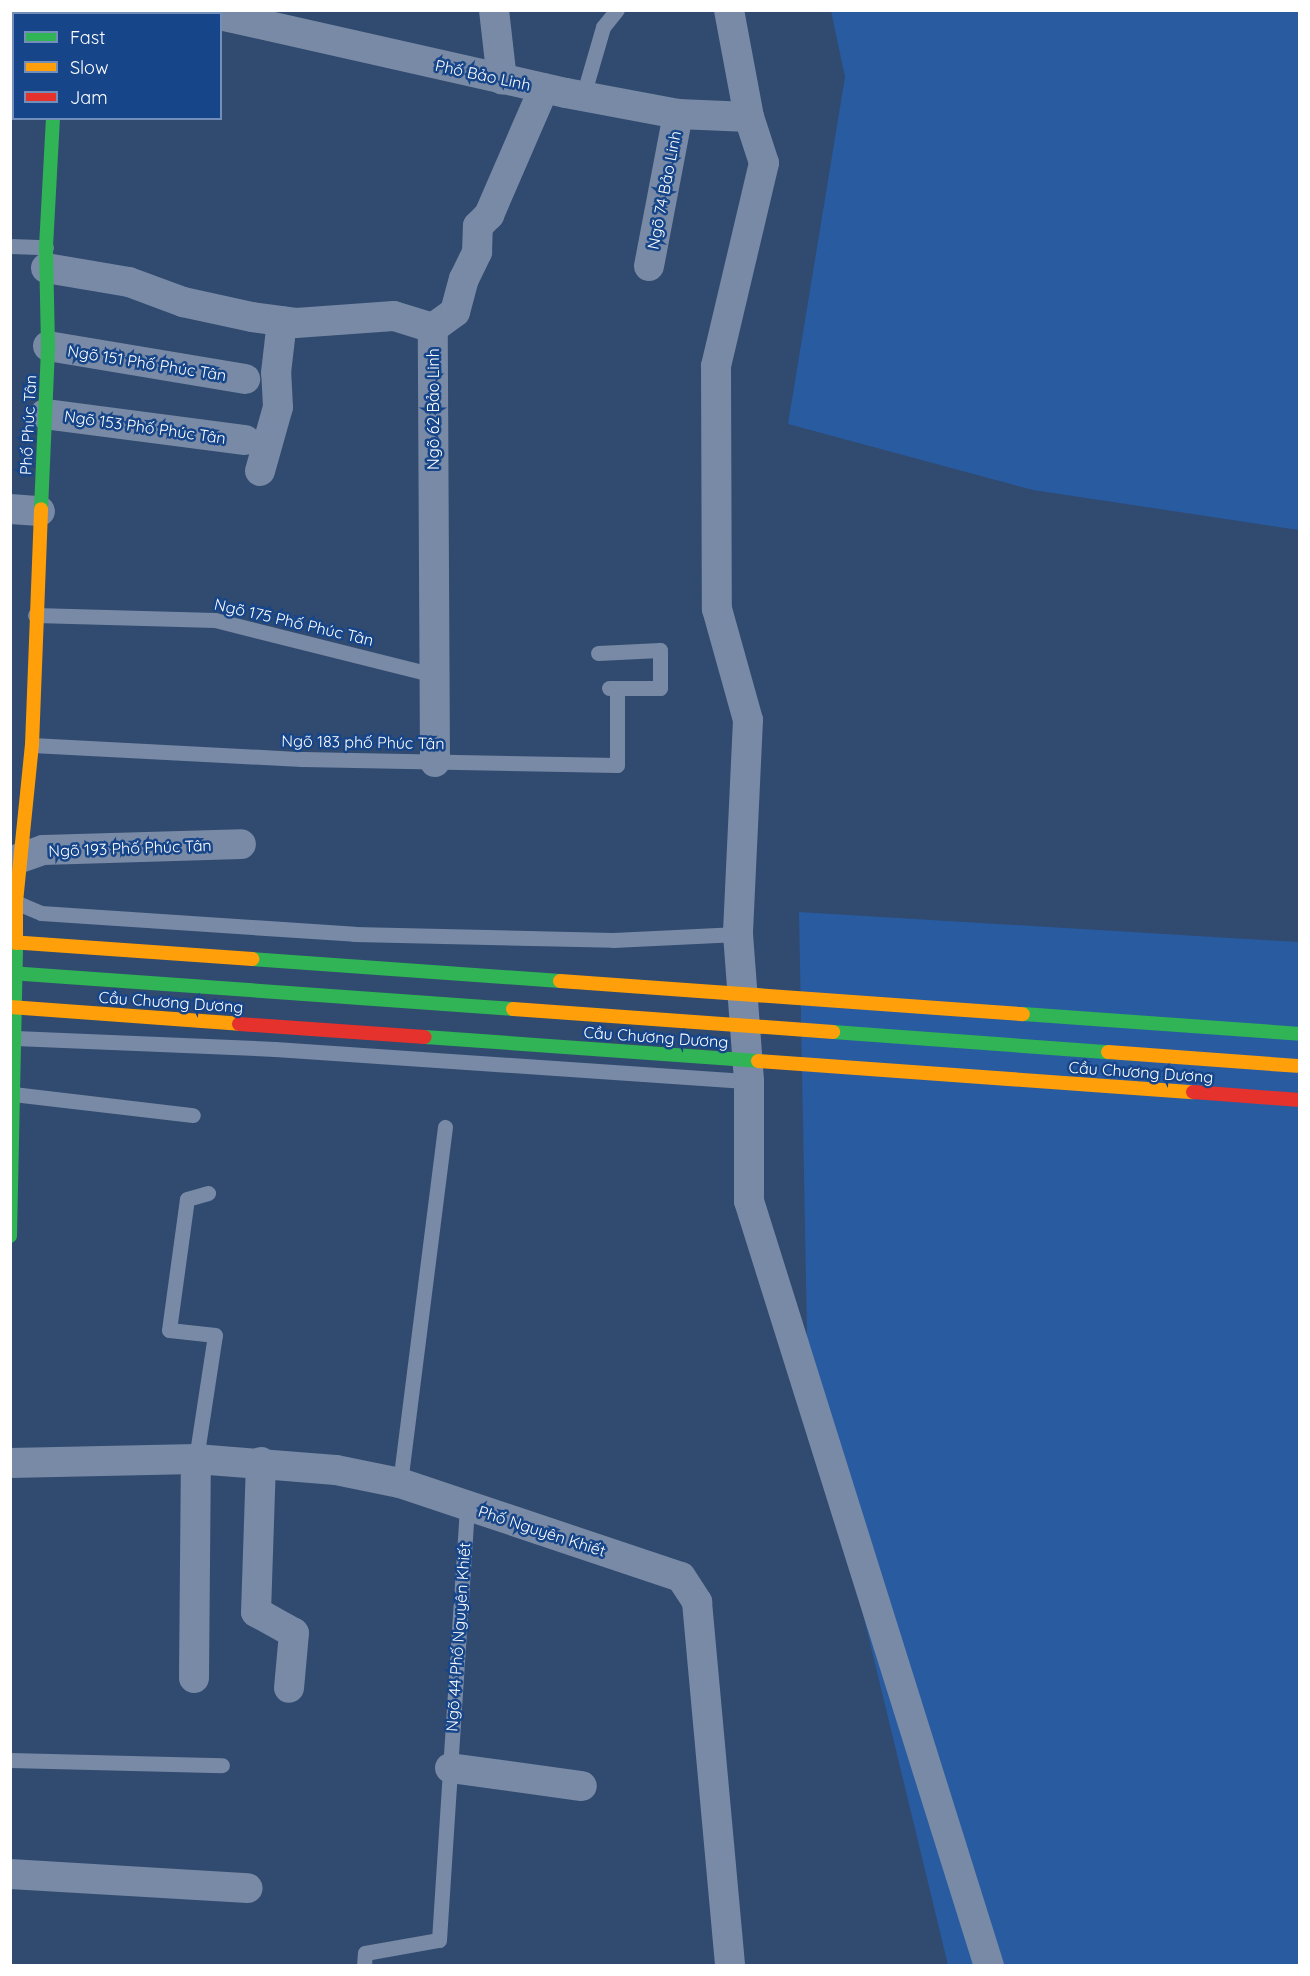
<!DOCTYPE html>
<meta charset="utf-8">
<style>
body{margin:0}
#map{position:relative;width:1310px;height:1976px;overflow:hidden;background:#314a6f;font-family:Quicksand,sans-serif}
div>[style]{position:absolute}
.green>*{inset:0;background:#295ba1}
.lane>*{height:15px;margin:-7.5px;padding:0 7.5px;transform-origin:7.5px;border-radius:7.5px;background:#788aa5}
.street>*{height:30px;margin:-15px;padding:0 15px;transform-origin:15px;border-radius:15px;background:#788aa5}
.fast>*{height:14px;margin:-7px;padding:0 7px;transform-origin:7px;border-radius:7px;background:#30b455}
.slow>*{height:14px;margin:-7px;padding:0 7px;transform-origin:7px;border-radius:7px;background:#ff9f0a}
.jam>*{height:14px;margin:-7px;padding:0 7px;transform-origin:7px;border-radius:7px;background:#e5322d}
span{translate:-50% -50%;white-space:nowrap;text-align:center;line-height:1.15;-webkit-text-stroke:5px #16458a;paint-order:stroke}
.street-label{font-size:16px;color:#fff}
.frame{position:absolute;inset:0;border:12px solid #fff;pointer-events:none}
.legend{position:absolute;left:12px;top:12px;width:210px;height:108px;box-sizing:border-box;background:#16458a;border:2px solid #738fb9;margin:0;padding:8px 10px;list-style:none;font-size:18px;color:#fff}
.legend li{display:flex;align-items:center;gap:12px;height:30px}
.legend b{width:30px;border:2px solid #738fb9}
</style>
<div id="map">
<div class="green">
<i style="clip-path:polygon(831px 11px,1299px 11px,1299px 530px,1033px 490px,788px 424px,845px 77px)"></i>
<i style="clip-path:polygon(799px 912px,1299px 942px,1299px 1965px,948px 1965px,808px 1387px)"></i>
</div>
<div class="lane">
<i style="left:583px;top:96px;width:72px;rotate:-73.8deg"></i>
<i style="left:603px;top:27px;width:22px;rotate:-51deg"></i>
<i style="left:10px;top:246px;width:36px;rotate:2deg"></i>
<i style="left:35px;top:615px;width:180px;rotate:1.6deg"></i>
<i style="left:215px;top:620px;width:226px;rotate:14.1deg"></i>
<i style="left:598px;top:653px;width:62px;rotate:-2.8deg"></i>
<i style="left:660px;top:650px;width:38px;rotate:90deg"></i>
<i style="left:660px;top:688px;width:51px;rotate:180deg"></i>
<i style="left:32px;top:745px;width:270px;rotate:3deg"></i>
<i style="left:302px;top:759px;width:315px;rotate:1.1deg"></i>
<i style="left:617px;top:765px;width:77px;rotate:-90deg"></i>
<i style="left:15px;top:902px;width:28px;rotate:23deg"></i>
<i style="left:41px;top:913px;width:314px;rotate:3.8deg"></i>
<i style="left:354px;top:934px;width:259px;rotate:1.3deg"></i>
<i style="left:613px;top:940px;width:125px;rotate:-2.7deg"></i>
<i style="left:15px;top:1038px;width:260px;rotate:2.4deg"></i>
<i style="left:275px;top:1049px;width:475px;rotate:3.9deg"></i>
<i style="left:13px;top:1094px;width:181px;rotate:6.7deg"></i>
<i style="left:196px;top:1459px;width:125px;rotate:-81.3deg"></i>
<i style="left:215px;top:1335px;width:46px;rotate:-173.8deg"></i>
<i style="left:169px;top:1330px;width:132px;rotate:-82.2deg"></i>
<i style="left:187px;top:1199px;width:22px;rotate:-16deg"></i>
<i style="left:400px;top:1483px;width:359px;rotate:-82.8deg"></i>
<i style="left:10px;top:1760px;width:212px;rotate:1.4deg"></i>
<i style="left:364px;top:1966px;width:13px;rotate:-86deg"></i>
<i style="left:365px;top:1953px;width:75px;rotate:-10deg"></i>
<i style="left:439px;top:1940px;width:435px;rotate:-86.3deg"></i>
</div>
<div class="street">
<i style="left:494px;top:10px;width:70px;rotate:83.5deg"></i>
<i style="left:729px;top:10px;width:109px;rotate:79.4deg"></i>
<i style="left:749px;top:117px;width:48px;rotate:71.9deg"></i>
<i style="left:764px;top:163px;width:209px;rotate:103.3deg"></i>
<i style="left:716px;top:366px;width:243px;rotate:89.8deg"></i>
<i style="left:717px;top:609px;width:115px;rotate:74.4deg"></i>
<i style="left:748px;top:720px;width:214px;rotate:92.7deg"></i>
<i style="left:738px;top:934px;width:147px;rotate:85.7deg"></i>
<i style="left:749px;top:1081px;width:120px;rotate:90deg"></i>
<i style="left:749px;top:1201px;width:802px;rotate:72.58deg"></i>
<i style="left:220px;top:15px;width:355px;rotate:12.7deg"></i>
<i style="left:566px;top:93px;width:114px;rotate:10.6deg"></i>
<i style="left:678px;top:114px;width:71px;rotate:2.4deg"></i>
<i style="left:649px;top:266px;width:155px;rotate:-79.2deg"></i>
<i style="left:46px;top:268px;width:84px;rotate:9.6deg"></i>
<i style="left:129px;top:282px;width:58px;rotate:20.3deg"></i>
<i style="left:183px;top:302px;width:71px;rotate:12.3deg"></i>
<i style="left:252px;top:317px;width:44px;rotate:7.8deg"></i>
<i style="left:296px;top:323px;width:98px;rotate:-4.1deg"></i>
<i style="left:394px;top:316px;width:41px;rotate:17.1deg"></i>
<i style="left:48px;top:346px;width:200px;rotate:9.5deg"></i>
<i style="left:45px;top:414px;width:202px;rotate:7.4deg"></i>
<i style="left:260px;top:471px;width:66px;rotate:-74.3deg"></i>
<i style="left:278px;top:407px;width:34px;rotate:-93deg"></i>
<i style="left:276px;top:373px;width:52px;rotate:-83.4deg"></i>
<i style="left:10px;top:509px;width:30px;rotate:4deg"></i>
<i style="left:435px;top:762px;width:434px;rotate:-90.3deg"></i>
<i style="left:433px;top:328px;width:27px;rotate:-36deg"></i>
<i style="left:455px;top:312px;width:34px;rotate:-75deg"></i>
<i style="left:464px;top:279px;width:30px;rotate:-64deg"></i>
<i style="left:477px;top:252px;width:26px;rotate:-88deg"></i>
<i style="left:478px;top:226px;width:16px;rotate:-45deg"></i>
<i style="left:489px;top:215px;width:138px;rotate:-66.6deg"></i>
<i style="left:20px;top:858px;width:24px;rotate:-19deg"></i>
<i style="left:43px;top:850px;width:198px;rotate:-1.7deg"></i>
<i style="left:261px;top:1462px;width:150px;rotate:91.9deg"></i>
<i style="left:256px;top:1612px;width:43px;rotate:28.9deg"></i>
<i style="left:294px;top:1633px;width:55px;rotate:95.2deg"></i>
<i style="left:10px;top:1463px;width:186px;rotate:-1.2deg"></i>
<i style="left:196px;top:1459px;width:140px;rotate:4.5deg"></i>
<i style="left:336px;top:1470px;width:65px;rotate:11.5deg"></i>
<i style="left:400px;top:1483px;width:296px;rotate:18.5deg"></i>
<i style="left:681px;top:1577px;width:30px;rotate:57deg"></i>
<i style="left:697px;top:1602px;width:365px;rotate:84.8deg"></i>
<i style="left:194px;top:1678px;width:219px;rotate:-89.5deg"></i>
<i style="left:450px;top:1768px;width:133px;rotate:7.8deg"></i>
<i style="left:10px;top:1874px;width:238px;rotate:3.4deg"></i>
</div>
<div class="fast">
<i style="left:41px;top:509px;width:163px;rotate:-87.5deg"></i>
<i style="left:48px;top:346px;width:99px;rotate:-91.2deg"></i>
<i style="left:46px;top:247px;width:129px;rotate:-86.9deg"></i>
<i style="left:252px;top:959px;width:309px;rotate:4.1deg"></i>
<i style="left:10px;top:973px;width:504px;rotate:4.09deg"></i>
<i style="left:1023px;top:1014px;width:278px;rotate:4.1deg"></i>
<i style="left:833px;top:1032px;width:276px;rotate:4.2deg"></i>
<i style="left:425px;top:1037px;width:334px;rotate:4.1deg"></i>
<i style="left:10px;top:1236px;width:293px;rotate:-88.8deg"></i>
</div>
<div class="slow">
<i style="left:59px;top:14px;width:4px;rotate:-76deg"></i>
<i style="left:10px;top:942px;width:243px;rotate:4deg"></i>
<i style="left:16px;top:943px;width:41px;rotate:-90deg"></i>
<i style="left:16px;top:902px;width:158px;rotate:-84.2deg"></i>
<i style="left:32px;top:745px;width:236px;rotate:-87.8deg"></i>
<i style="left:560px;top:981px;width:464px;rotate:4.1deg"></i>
<i style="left:10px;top:1007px;width:230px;rotate:4.2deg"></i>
<i style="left:513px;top:1009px;width:321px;rotate:4.1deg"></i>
<i style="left:1108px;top:1052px;width:193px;rotate:4.2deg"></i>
<i style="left:758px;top:1061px;width:436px;rotate:4.1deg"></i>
</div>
<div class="jam">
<i style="left:239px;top:1024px;width:186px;rotate:4deg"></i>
<i style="left:1193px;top:1092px;width:107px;rotate:4.3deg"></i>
</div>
<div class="street-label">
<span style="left:483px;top:75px;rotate:12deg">Phố Bảo Linh</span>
<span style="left:664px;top:190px;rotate:-79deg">Ngõ 74 Bảo Linh</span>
<span style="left:147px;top:363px;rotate:9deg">Ngõ 151 Phố Phúc Tân</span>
<span style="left:433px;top:409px;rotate:-90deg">Ngõ 62 Bảo Linh</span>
<span style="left:28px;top:425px;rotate:-87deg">Phố Phúc Tân</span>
<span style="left:145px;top:427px;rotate:8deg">Ngõ 153 Phố Phúc Tân</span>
<span style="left:294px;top:622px;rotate:13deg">Ngõ 175 Phố Phúc Tân</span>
<span style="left:363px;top:742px;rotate:1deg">Ngõ 183 phố Phúc Tân</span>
<span style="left:130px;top:848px;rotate:-2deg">Ngõ 193 Phố Phúc Tân</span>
<span style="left:171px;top:1002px;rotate:4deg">Cầu Chương Dương</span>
<span style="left:656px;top:1037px;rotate:4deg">Cầu Chương Dương</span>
<span style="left:1141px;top:1072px;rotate:4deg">Cầu Chương Dương</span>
<span style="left:542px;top:1531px;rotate:18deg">Phố Nguyên Khiết</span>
<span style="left:458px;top:1637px;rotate:-86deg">Ngõ 44 Phố Nguyên Khiết</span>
</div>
<div class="frame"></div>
<ul class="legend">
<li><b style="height:8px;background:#30b455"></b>Fast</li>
<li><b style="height:8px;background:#ff9f0a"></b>Slow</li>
<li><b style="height:8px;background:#e5322d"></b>Jam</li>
</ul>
</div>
